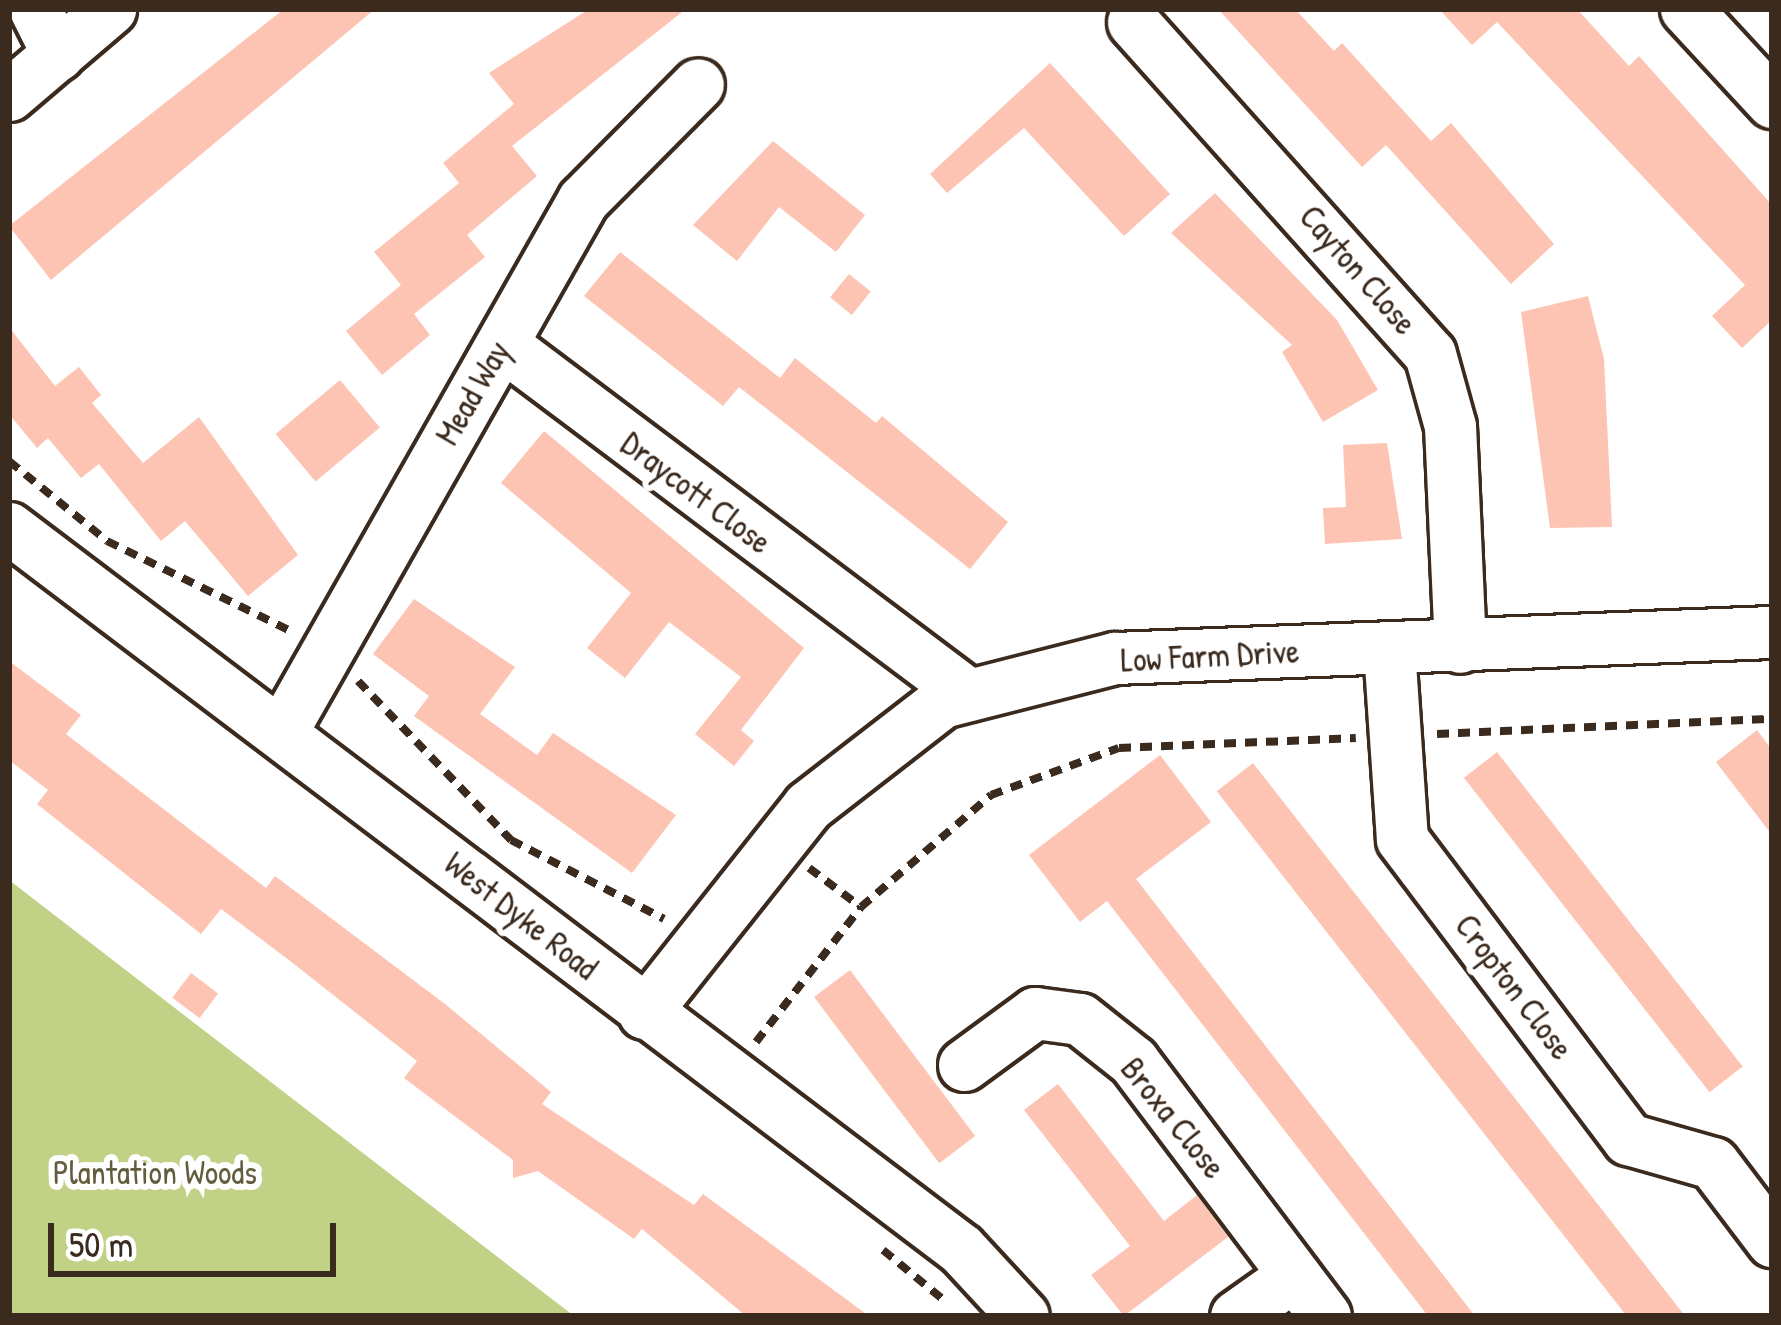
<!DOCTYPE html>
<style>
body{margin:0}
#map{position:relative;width:1781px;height:1325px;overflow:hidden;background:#fff;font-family:"Patrick Hand",sans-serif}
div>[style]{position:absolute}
.green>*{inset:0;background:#c1d186}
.building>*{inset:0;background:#fdc4b4;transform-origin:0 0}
.path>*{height:8px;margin-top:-4px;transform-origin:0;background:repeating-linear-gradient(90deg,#3b2a1e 0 12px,transparent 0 21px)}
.roads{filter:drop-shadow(3px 0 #3b2a1e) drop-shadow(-3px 0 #3b2a1e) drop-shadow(0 3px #3b2a1e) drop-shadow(0 -3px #3b2a1e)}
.minor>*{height:51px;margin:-25.5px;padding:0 25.5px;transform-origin:25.5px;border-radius:25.5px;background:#fff}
span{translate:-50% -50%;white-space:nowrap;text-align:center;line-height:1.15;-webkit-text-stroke:12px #fff;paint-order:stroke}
.street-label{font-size:33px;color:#3b2a1e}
.park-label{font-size:33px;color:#635c3d}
.frame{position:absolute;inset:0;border:12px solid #3b2a1e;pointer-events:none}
.scale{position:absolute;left:48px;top:1223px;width:288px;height:54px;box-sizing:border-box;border:6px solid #3b2a1e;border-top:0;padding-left:15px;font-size:36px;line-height:42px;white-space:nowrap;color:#3b2a1e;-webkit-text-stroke:9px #fff;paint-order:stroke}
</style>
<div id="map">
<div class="green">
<i style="clip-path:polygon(9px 880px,574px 1316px,9px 1316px)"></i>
</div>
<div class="building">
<i style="clip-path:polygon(284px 9px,375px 9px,51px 280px,9px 226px)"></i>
<i style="clip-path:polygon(589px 9px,686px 9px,512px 146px,537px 176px,467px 235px,485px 257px,414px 314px,430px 335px,382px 375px,346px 331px,401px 285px,374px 252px,459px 183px,443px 163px,514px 104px,489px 73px)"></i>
<i style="clip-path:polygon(1218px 9px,1295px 9px,1334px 51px,1342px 43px,1431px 141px,1451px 123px,1554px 244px,1511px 284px,1386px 145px,1362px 167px)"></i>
<i style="clip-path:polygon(1439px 9px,1577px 9px,1629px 66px,1639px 56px,1772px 205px,1772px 320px,1742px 348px,1712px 316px,1745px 285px,1497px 22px,1472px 45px)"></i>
<i style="clip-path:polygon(1050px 63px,1170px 194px,1124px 236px,1024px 128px,947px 193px,930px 174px)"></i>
<i style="clip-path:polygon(773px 141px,865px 215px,836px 252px,779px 207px,737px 261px,693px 225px)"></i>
<i style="clip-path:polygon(1215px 193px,1337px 320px,1378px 390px,1323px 422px,1282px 352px,1292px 345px,1171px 233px)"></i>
<i style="clip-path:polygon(620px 252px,780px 378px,795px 358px,876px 423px,882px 416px,1008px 522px,970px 569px,739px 387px,723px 406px,584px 296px)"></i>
<i style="left:849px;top:274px;width:28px;height:30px;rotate:39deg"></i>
<i style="clip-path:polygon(1588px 296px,1604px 359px,1612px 527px,1550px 528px,1521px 312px)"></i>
<i style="clip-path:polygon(9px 327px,55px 386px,79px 367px,101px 395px,92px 403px,143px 463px,199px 417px,298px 555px,248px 596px,185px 521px,161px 541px,99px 464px,81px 478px,48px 438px,37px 448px,9px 414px)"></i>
<i style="left:340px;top:380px;width:62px;height:84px;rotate:50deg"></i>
<i style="clip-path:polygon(544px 431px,804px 648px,741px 730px,754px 741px,734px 766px,695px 734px,741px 677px,669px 622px,625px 678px,587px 648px,631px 593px,501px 483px)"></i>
<i style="clip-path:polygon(1387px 443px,1402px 539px,1325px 544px,1323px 508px,1346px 507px,1343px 445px)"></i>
<i style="clip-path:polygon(414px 599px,515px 667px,480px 714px,537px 755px,553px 733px,676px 815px,632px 873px,414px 716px,429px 696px,373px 654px)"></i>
<i style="clip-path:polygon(9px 661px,81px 715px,66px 734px,266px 888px,275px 876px,445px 1004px,551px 1092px,542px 1104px,694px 1205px,703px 1194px,869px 1316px,746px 1316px,642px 1229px,634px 1239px,538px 1171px,513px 1178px,513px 1160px,404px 1078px,417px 1061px,294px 964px,221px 909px,201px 934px,37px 804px,48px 790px,9px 760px)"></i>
<i style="clip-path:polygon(1757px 730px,1772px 750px,1772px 835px,1716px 762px)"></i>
<i style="left:1497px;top:752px;width:399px;height:42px;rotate:52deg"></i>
<i style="clip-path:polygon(1160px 755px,1211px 822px,1136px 879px,1475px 1316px,1428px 1316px,1107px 901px,1080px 922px,1029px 855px)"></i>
<i style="left:1253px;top:763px;width:699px;height:46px;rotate:52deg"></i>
<i style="left:850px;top:970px;width:208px;height:45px;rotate:53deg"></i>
<i style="left:191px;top:973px;width:34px;height:31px;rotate:37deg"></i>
<i style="clip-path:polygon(1058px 1084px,1164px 1221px,1197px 1195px,1228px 1237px,1124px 1316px,1091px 1275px,1130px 1246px,1024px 1110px)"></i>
</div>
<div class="path">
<i style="left:9px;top:461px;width:127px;rotate:39.2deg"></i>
<i style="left:107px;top:541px;width:203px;rotate:26.1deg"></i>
<i style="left:358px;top:681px;width:221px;rotate:46.1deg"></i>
<i style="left:511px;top:840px;width:172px;rotate:27.3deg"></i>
<i style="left:1437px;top:734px;width:335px;rotate:-2.6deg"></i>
<i style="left:809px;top:868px;width:65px;rotate:36.9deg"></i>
<i style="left:756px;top:1042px;width:171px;rotate:-52.1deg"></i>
<i style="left:861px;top:907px;width:172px;rotate:-40.7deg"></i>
<i style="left:991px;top:795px;width:136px;rotate:-20.2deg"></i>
<i style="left:1119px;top:748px;width:237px;rotate:-2.4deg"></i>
<i style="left:883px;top:1250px;width:82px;rotate:39.5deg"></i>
</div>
<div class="roads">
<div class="minor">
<i style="left:35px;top:9px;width:51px;rotate:63.4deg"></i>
<i style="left:1686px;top:9px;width:127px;rotate:47.2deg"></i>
<i style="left:1133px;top:22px;width:445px;rotate:48.2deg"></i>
<i style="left:1430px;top:354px;width:75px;rotate:74.5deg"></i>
<i style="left:1450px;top:426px;width:221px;rotate:87.4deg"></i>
<i style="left:9px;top:95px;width:133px;rotate:-40.4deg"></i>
<i style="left:502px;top:344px;width:584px;rotate:36.93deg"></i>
<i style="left:9px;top:528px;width:1194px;rotate:37.14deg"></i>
<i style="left:961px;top:1249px;width:91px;rotate:47.2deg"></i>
<i style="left:1389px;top:649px;width:190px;rotate:86.1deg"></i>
<i style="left:1402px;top:839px;width:376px;rotate:53deg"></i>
<i style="left:1628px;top:1139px;width:88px;rotate:15.8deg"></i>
<i style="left:1713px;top:1163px;width:98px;rotate:52.9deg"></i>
<i style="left:283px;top:729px;width:608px;rotate:-60.44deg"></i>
<i style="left:583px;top:200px;width:163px;rotate:-45.2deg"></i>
<i style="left:644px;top:1013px;width:264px;rotate:-51.6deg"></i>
<i style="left:808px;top:806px;width:170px;rotate:-37.8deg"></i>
<i style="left:942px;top:702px;width:179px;rotate:-14.3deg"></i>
<i style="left:1115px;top:658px;width:658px;rotate:-2.27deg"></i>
<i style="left:964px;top:1065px;width:88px;rotate:-36.2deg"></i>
<i style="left:1035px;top:1013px;width:45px;rotate:7.6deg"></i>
<i style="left:1080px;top:1019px;width:68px;rotate:38.4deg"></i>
<i style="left:1133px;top:1061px;width:319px;rotate:53deg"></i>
<i style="left:1236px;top:1316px;width:71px;rotate:-35.3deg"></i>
</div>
</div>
<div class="street-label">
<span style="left:1358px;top:270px;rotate:49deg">Cayton Close</span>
<span style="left:473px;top:393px;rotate:-60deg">Mead Way</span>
<span style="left:696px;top:493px;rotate:37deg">Draycott Close</span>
<span style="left:1210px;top:656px;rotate:-3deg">Low Farm Drive</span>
<span style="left:521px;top:916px;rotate:38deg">West Dyke Road</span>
<span style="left:1514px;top:987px;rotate:53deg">Cropton Close</span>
<span style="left:1173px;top:1118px;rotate:51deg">Broxa Close</span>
</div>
<div class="park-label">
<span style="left:155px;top:1173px">Plantation Woods</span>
</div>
<div class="frame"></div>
<div class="scale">50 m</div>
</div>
